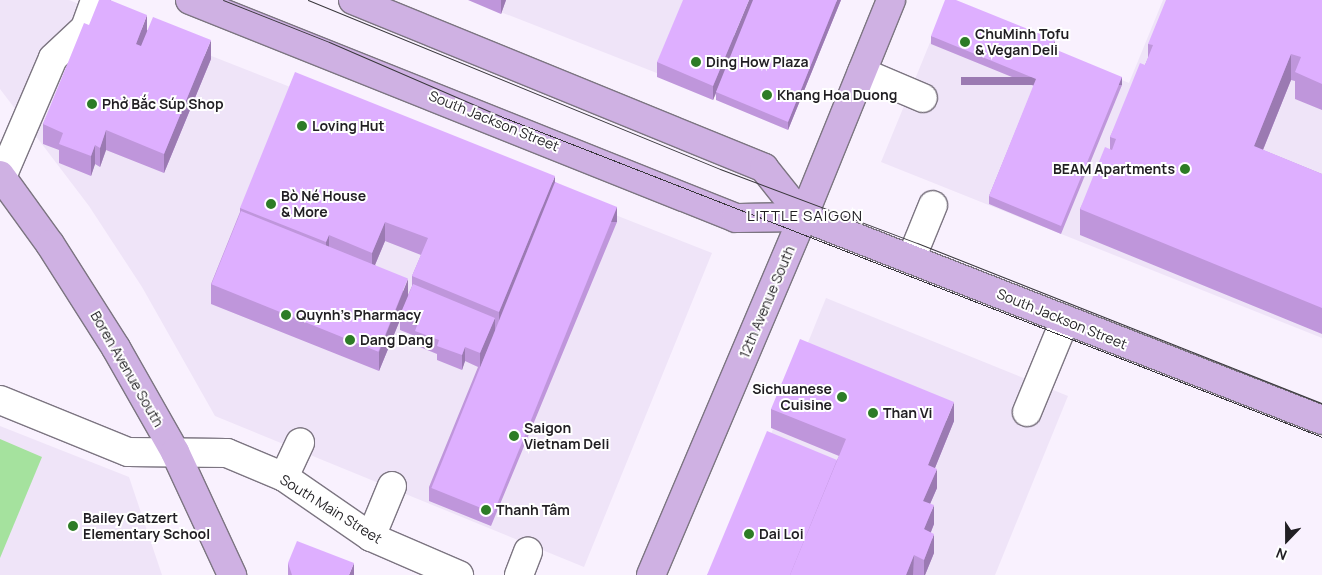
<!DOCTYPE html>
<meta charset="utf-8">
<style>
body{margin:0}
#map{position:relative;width:1322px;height:575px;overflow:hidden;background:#f9f1fe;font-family:Manrope,sans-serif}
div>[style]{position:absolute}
.built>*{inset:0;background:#efe4f8}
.green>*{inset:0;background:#a5e29e}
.roads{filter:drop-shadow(1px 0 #7c7581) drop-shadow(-1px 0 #7c7581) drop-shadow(0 1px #7c7581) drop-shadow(0 -1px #7c7581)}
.minor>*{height:28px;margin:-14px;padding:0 14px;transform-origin:14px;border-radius:14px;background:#fff}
.major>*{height:28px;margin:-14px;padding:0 14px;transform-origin:14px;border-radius:14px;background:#cfb1e3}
.tram>*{height:1px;margin:-0.5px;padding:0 0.5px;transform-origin:0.5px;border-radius:0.5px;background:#39373c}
.wall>*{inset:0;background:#bf96db}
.shaded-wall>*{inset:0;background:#9b7ab2;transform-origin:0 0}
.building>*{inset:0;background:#deafff;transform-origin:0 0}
.dots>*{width:14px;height:14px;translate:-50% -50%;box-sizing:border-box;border:2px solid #fff;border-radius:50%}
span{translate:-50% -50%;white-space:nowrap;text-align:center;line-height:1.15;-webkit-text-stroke:4px #fff;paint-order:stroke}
.poi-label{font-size:14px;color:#211f23;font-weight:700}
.left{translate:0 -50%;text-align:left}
.right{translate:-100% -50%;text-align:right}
.street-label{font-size:14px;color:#211f23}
.neighbourhood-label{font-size:15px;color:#211f23;letter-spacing:1px}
.north{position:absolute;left:1262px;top:515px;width:50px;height:50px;-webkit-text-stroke:4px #fff;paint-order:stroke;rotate:202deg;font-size:14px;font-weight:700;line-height:20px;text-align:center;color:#211f23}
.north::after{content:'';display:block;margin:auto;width:18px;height:22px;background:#211f23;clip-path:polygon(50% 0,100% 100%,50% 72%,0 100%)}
</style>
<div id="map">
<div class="built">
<i style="clip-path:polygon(0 0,69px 0,712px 253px,584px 567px,215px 416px,142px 287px,89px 206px,0 89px)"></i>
<i style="clip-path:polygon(470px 0,838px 0,787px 124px)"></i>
<i style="clip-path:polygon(1163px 0,1322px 0,1322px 338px,881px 162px,945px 6px,1129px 83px)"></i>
<i style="clip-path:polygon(826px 298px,1068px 396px,995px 575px,714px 575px)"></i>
<i style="clip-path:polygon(0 426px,129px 477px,162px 575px,0 575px)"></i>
</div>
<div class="green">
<i style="clip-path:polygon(0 439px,42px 457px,0 558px)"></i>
</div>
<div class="roads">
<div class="minor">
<i style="left:862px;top:72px;width:66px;rotate:23.1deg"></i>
<i style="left:2px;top:177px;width:129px;rotate:-66.8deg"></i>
<i style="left:53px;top:58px;width:44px;rotate:-43.2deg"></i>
<i style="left:85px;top:28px;width:30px;rotate:-70deg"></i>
<i style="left:911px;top:259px;width:58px;rotate:-67.8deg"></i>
<i style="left:0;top:400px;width:138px;rotate:22.1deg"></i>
<i style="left:128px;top:452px;width:99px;rotate:0.6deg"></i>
<i style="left:227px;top:453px;width:62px;rotate:22.8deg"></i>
<i style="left:284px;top:477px;width:106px;rotate:34.6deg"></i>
<i style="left:371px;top:537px;width:96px;rotate:23.4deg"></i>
<i style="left:1027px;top:412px;width:100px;rotate:-67.6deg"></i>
<i style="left:284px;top:477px;width:38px;rotate:-65deg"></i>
<i style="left:371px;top:537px;width:55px;rotate:-67.6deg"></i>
<i style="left:519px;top:575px;width:25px;rotate:-69deg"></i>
</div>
<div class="major">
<i style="left:190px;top:0;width:588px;rotate:21.77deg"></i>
<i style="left:736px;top:218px;width:67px;rotate:-0.9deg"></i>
<i style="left:803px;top:217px;width:557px;rotate:21.36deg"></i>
<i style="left:353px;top:0;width:444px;rotate:22.2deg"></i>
<i style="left:764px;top:168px;width:63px;rotate:51.5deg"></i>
<i style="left:0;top:175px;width:85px;rotate:54.1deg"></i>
<i style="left:50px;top:244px;width:123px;rotate:57.6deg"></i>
<i style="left:116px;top:348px;width:120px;rotate:60.4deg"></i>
<i style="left:175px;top:452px;width:136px;rotate:65.1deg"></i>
<i style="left:651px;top:575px;width:389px;rotate:-67deg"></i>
<i style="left:803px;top:217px;width:234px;rotate:-67.9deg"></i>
</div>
</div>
<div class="tram">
<i style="left:223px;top:0;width:114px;rotate:21.6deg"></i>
<i style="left:329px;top:42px;width:186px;rotate:23.4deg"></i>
<i style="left:500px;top:116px;width:882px;rotate:21.33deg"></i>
<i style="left:308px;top:0;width:445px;rotate:22.3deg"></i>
<i style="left:720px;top:169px;width:210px;rotate:20.6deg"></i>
<i style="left:917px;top:243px;width:435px;rotate:21.6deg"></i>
</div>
<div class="wall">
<i style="clip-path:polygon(468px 0,506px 0,501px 14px)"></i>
<i style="clip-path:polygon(841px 0,788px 130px,716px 100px,716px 93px,713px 100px,657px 77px,657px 62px)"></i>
<i style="clip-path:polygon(1322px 0,1322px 110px,1295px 99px,1295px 81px,1291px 80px,1263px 150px,1322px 174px,1322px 334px,1080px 235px,1080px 209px,1110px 150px,1110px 137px,1145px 65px,1148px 58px,1148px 44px)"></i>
<i style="clip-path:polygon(89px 25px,147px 30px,211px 59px,164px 173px,106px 150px,100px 167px,95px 164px,91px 176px,59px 163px,59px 150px,43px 144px,43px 124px)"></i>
<i style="clip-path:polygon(931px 36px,1055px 48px,1054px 49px,1122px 85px,1061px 234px,989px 204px,989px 196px,1034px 86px,931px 44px)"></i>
<i style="clip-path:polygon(evenodd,555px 182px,617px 222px,491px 526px,429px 501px,429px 487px,478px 367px,465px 361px,462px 370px,437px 360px,437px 354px,415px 345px,415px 336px,400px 330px,400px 320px,379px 371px,211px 304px,211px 284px,240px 212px,240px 208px,555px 182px,385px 241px,421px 255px,412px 276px,412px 286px,408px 295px,375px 265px,385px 241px)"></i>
<i style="clip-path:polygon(771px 409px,954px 421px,935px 468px,937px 488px,930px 504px,934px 524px,931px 532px,934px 553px,925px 575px,707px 575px,837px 460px,839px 456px,771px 428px)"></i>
<i style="clip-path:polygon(288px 563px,354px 575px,288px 575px)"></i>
</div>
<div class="shaded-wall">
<i style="clip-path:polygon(501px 0,506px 0,501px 14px)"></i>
<i style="clip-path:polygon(749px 0,754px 0,713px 100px,713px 86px)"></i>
<i style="clip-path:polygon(837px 0,841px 0,788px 130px,788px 122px)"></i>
<i style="clip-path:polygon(147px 15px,147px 34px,136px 63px,136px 44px)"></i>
<i style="clip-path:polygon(211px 40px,211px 59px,164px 173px,164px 154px)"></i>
<i style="clip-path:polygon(1055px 40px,1055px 48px,1052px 56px,1052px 48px)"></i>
<i style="clip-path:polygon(1291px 54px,1291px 80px,1254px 172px,1254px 146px)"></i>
<i style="left:1122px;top:77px;width:8px;height:161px;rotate:90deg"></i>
<i style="clip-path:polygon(106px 130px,106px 150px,100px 167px,100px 148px)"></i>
<i style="clip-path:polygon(95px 145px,95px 164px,91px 176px,91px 156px)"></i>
<i style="clip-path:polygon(555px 176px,555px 196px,499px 332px,499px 312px)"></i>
<i style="left:617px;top:207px;width:15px;height:330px;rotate:90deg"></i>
<i style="clip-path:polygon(385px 222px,385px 241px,372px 272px,372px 253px)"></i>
<i style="clip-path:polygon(329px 235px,329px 255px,326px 261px,326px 242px)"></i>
<i style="clip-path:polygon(408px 279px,408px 298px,400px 315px,400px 320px,379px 371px,379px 352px)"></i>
<i style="clip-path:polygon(495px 318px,495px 332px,480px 368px,480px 353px)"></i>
<i style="clip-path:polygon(465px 347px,465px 361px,462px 370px,462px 355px)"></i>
<i style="clip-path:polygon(954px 402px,954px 421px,928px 485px,928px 465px)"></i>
<i style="clip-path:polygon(937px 469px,937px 488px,923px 520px,923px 501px)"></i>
<i style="clip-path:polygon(934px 505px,934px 524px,924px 549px,924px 529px)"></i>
<i style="clip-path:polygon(934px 534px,934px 553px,925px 575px,924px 575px,924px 560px)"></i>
<i style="clip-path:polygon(914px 555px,913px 575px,906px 575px)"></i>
<i style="clip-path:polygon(354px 563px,354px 575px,349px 575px)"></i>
</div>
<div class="building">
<i style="clip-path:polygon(99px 0,110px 0,147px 15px,136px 44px,141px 46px,153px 17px,211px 40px,164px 154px,106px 130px,100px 148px,95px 145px,91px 156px,59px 144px,63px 133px,43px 124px,84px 23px,89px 25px)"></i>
<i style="clip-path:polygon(683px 0,749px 0,713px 86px,657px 62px)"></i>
<i style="clip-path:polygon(753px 0,837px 0,788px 122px,716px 92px)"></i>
<i style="clip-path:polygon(945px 0,956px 0,1055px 40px,1052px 48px,1122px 77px,1061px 226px,989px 196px,1036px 79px,931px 36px)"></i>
<i style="clip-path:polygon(1166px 0,1322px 0,1322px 84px,1295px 72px,1301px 57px,1291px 54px,1254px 146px,1322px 174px,1322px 308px,1080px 209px,1105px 147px,1112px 150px,1116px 139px,1110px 137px,1140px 63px,1145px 65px,1153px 45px,1148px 44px)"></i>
<i style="clip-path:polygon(295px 72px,555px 176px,499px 312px,412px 276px,428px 238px,385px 222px,372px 253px,329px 235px,326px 242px,240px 208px)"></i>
<i style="left:555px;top:182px;width:67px;height:330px;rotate:22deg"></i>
<i style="left:241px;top:211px;width:180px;height:79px;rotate:22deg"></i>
<i style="clip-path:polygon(413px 284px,495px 318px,480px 353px,465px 347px,462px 355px,437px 346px,439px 340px,415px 331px,418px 323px,400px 315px)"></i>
<i style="clip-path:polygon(800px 339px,954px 402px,928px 465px,937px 469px,923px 501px,934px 505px,924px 529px,934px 534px,924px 560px,914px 555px,906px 575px,790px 575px,846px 439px,771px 409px)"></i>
<i style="clip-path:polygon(767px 431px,837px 460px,790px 575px,707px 575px)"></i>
<i style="clip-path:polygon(297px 541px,354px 563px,349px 575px,292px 575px,288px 563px)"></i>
</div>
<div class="dots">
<i style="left:965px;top:42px;background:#2d7c26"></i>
<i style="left:696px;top:62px;background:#2d7c26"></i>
<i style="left:767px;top:95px;background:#2d7c26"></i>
<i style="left:92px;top:104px;background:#2d7c26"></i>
<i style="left:302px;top:126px;background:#2d7c26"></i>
<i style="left:1185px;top:169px;background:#2d7c26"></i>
<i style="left:271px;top:204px;background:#2d7c26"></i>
<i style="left:286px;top:315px;background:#2d7c26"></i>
<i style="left:350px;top:340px;background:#2d7c26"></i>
<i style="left:842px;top:397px;background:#2d7c26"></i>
<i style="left:873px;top:413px;background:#2d7c26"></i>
<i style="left:514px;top:436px;background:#2d7c26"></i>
<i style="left:486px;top:510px;background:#2d7c26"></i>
<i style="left:73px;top:526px;background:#2d7c26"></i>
<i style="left:749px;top:534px;background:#2d7c26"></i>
</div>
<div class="poi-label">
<span class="left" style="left:975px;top:42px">ChuMinh Tofu<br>&amp; Vegan Deli</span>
<span class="left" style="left:706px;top:62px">Ding How Plaza</span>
<span class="left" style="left:777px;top:95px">Khang Hoa Duong</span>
<span class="left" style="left:102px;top:104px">Phở Bắc Súp Shop</span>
<span class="left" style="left:312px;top:126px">Loving Hut</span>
<span class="right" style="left:1175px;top:169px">BEAM Apartments</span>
<span class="left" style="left:281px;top:204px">Bò Né House<br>&amp; More</span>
<span class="left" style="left:296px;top:315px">Quynh's Pharmacy</span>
<span class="left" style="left:360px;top:340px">Dang Dang</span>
<span class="right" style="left:832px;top:397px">Sichuanese<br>Cuisine</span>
<span class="left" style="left:883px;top:413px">Than Vi</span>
<span class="left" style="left:524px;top:436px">Saigon<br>Vietnam Deli</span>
<span class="left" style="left:496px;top:510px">Thanh Tâm</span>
<span class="left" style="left:83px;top:526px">Bailey Gatzert<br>Elementary School</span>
<span class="left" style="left:759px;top:534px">Dai Loi</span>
</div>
<div class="street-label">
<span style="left:494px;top:121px;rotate:22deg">South Jackson Street</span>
<span style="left:767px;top:302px;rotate:-67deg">12th Avenue South</span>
<span style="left:1062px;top:319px;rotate:22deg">South Jackson Street</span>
<span style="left:127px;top:369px;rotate:60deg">Boren Avenue South</span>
<span style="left:331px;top:509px;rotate:32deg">South Main Street</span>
</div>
<div class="neighbourhood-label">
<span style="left:805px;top:216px">LITTLE SAIGON</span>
</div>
<div class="north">N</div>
</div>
